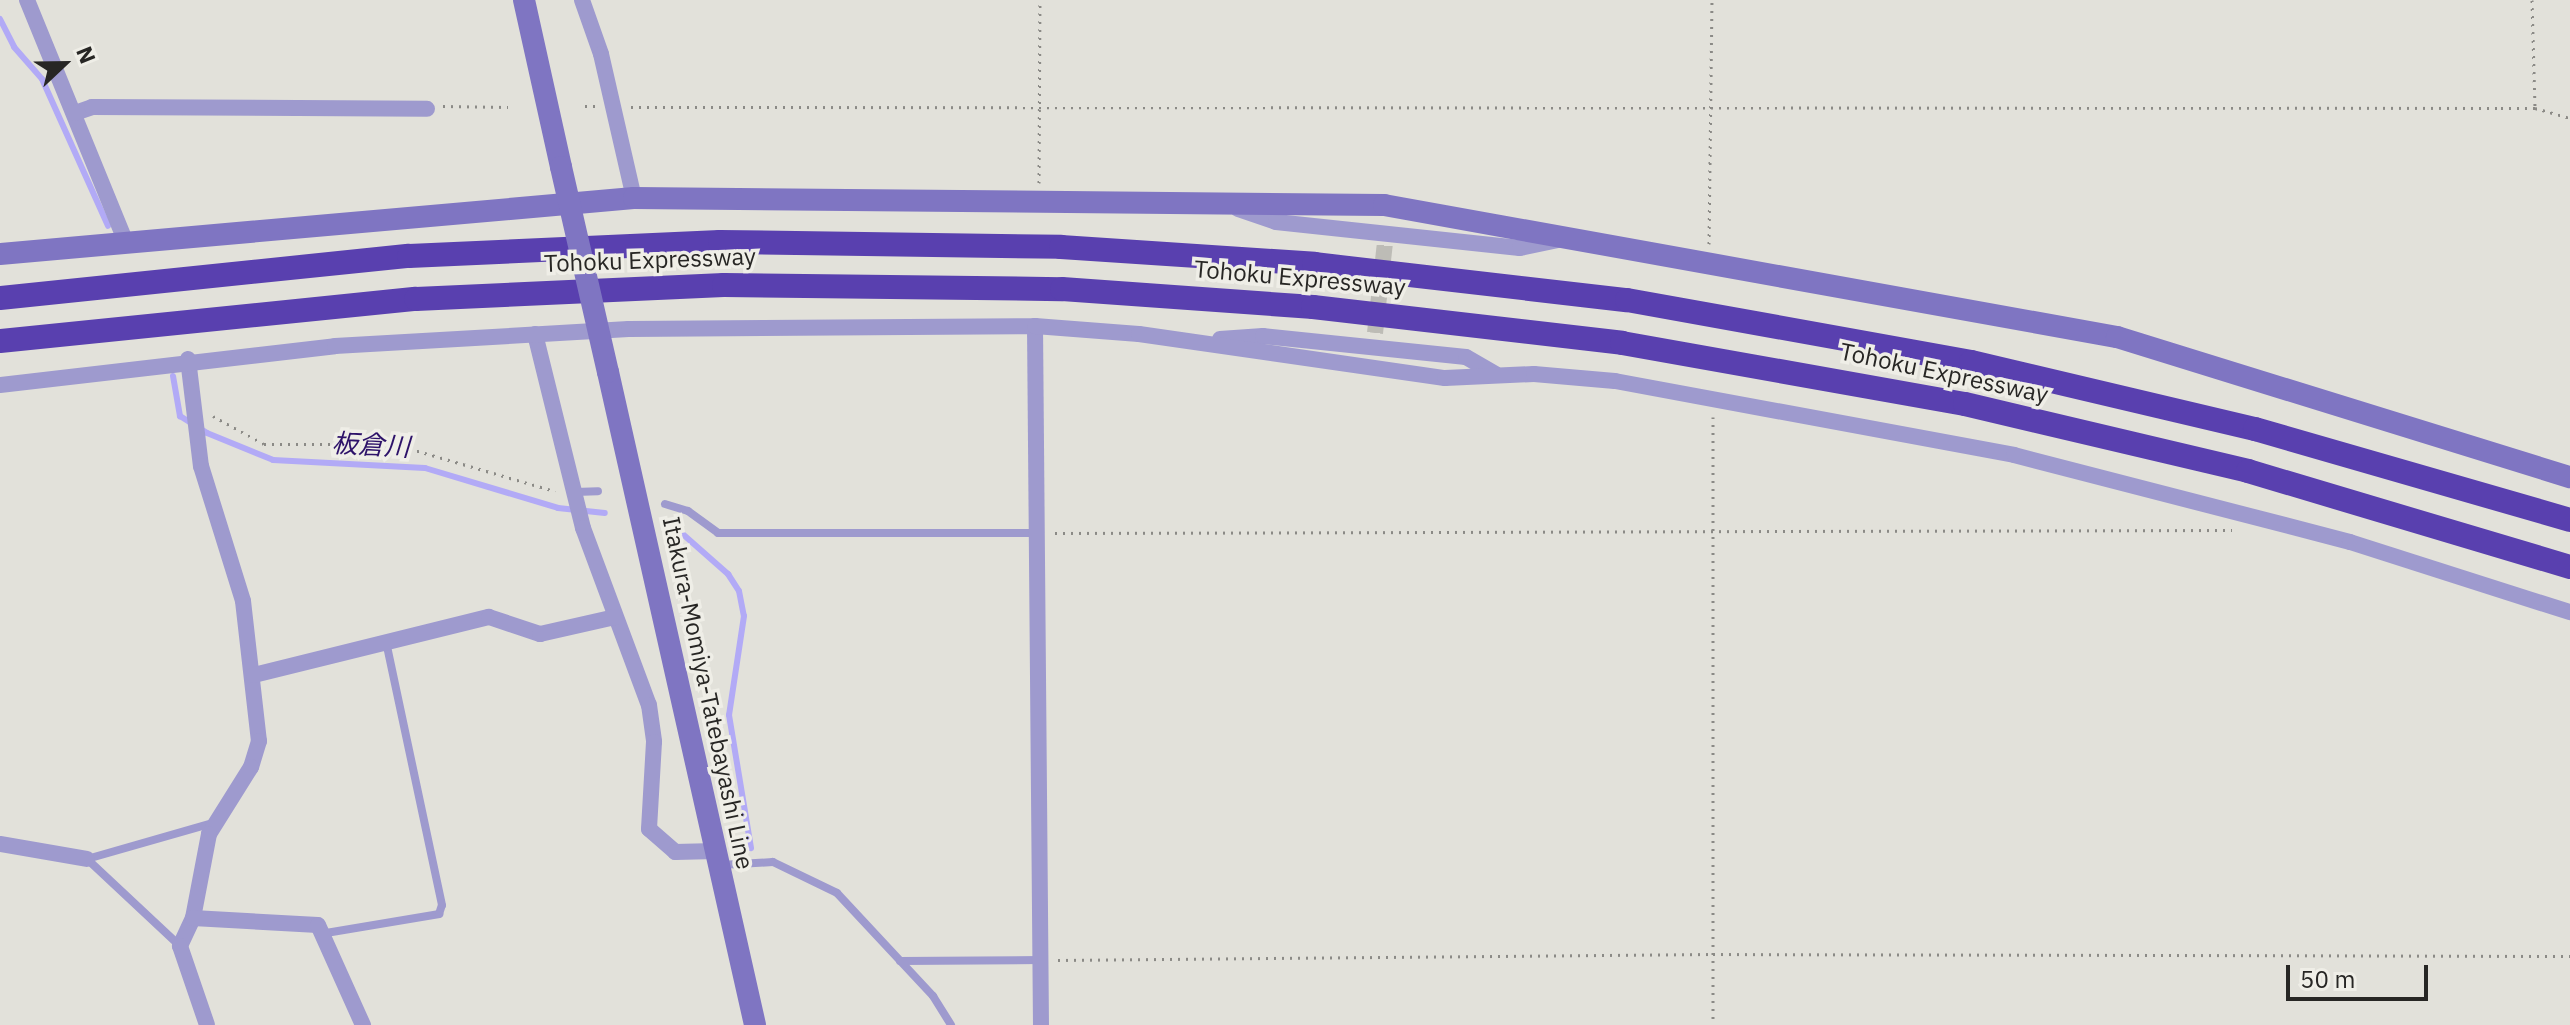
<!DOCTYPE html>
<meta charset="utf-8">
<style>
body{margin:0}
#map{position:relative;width:2570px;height:1025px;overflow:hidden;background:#e2e1da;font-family:"IBM Plex Sans","Noto Sans JP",sans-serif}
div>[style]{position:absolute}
.stream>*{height:6px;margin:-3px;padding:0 3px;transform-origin:3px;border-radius:3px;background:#b2aaf6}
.street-tunnel>*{height:16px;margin-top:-8px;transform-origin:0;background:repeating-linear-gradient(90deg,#bdbcb6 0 16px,transparent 0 24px)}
.path>*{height:3px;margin-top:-1.5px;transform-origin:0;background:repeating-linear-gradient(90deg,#8b8a86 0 2px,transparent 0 8px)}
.lane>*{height:8px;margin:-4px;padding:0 4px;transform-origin:4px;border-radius:4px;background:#9e9ace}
.street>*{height:16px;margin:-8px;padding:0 8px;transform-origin:8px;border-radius:8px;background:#9e9ace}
.secondary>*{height:22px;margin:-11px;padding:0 11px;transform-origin:11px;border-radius:11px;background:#7f75c2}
.highway>*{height:24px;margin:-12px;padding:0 12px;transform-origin:12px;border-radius:12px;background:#5940af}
.secondary-bridge>*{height:22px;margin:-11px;padding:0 11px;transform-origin:11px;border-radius:11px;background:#7f75c2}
span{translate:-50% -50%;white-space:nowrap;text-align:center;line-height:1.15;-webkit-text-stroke:7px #efeee7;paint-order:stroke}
.street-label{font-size:24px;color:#272624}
.water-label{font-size:26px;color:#2d1269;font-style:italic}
.north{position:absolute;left:24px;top:24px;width:80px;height:80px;-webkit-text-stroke:6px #efeee7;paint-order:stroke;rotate:68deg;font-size:22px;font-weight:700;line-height:32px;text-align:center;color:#272624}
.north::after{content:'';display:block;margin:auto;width:28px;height:36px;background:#272624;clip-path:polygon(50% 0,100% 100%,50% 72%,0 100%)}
.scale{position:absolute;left:2286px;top:965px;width:142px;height:36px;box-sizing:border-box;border:4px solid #272624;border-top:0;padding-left:10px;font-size:24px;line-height:28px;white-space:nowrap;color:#272624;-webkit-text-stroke:6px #efeee7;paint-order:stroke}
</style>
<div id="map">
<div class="stream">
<i style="left:0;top:19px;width:31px;rotate:63deg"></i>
<i style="left:14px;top:47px;width:43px;rotate:48.8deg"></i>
<i style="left:42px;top:79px;width:161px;rotate:65.8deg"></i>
<i style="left:173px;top:376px;width:41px;rotate:80.1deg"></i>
<i style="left:180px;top:416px;width:32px;rotate:32deg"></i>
<i style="left:207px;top:433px;width:71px;rotate:22.2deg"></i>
<i style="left:273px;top:460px;width:152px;rotate:3deg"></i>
<i style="left:425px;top:468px;width:139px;rotate:16.7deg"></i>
<i style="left:558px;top:508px;width:47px;rotate:6.1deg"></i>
<i style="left:669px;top:522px;width:79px;rotate:41.4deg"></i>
<i style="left:728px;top:574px;width:20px;rotate:57deg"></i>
<i style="left:739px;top:591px;width:25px;rotate:79deg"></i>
<i style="left:744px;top:616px;width:100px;rotate:98.6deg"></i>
<i style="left:729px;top:715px;width:135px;rotate:80.6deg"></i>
</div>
<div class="street-tunnel">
<i style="left:1375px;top:333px;width:101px;rotate:-83.7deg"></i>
</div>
<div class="path">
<i style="left:2532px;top:0;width:108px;rotate:88.4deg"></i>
<i style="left:443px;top:106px;width:65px;rotate:0.9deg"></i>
<i style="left:585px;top:106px;width:11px"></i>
<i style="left:631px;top:107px;width:1870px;rotate:0.03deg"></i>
<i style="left:2501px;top:108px;width:34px"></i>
<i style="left:2535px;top:108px;width:36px;rotate:16deg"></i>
<i style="left:1039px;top:183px;width:183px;rotate:-89.7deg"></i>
<i style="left:1709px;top:244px;width:244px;rotate:-89.3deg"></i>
<i style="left:213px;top:416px;width:58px;rotate:28.8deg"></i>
<i style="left:264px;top:444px;width:130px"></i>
<i style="left:394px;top:444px;width:168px;rotate:16.3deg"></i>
<i style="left:1713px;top:417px;width:608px;rotate:90deg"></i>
<i style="left:1055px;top:533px;width:1177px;rotate:-0.15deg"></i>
<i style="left:1058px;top:960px;width:655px;rotate:-0.52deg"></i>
<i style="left:1713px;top:954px;width:857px;rotate:0.13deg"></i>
</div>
<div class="lane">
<i style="left:575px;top:492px;width:23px;rotate:-2deg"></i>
<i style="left:665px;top:504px;width:24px;rotate:17deg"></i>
<i style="left:688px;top:511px;width:37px;rotate:36deg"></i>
<i style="left:718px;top:533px;width:321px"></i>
<i style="left:721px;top:865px;width:52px;rotate:-3.3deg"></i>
<i style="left:773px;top:862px;width:71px;rotate:25.8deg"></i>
<i style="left:837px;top:893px;width:141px;rotate:47deg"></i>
<i style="left:933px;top:996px;width:34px;rotate:58deg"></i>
<i style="left:326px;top:933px;width:115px;rotate:-9.5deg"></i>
<i style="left:439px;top:914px;width:9px;rotate:-72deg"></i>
<i style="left:442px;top:905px;width:269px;rotate:-102deg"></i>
<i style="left:180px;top:946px;width:127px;rotate:-136.9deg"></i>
<i style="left:87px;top:859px;width:134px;rotate:-16deg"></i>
<i style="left:900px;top:961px;width:141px;rotate:-0.4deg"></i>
</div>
<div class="street">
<i style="left:27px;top:0;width:259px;rotate:67.8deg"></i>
<i style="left:582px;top:0;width:57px;rotate:70.6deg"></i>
<i style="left:601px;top:54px;width:148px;rotate:77.1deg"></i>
<i style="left:75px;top:113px;width:18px;rotate:-19deg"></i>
<i style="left:92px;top:107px;width:335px;rotate:0.3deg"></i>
<i style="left:1238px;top:209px;width:40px;rotate:18.9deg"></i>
<i style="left:1276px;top:222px;width:245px;rotate:6.1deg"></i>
<i style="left:1520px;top:248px;width:39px;rotate:-12deg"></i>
<i style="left:1035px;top:326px;width:699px;rotate:89.51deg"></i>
<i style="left:535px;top:334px;width:200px;rotate:76.1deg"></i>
<i style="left:583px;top:528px;width:189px;rotate:69.6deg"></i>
<i style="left:649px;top:705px;width:37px;rotate:82deg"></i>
<i style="left:654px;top:742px;width:87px;rotate:93.3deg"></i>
<i style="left:649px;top:829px;width:35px;rotate:41deg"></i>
<i style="left:675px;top:852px;width:41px;rotate:-1.4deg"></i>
<i style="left:1220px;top:339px;width:43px;rotate:-4deg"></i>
<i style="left:1263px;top:336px;width:204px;rotate:5.9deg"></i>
<i style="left:1466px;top:357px;width:34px;rotate:30deg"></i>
<i style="left:188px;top:359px;width:108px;rotate:83.1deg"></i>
<i style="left:201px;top:466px;width:141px;rotate:72.7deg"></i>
<i style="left:243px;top:601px;width:141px;rotate:83.5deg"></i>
<i style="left:259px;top:741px;width:27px;rotate:107deg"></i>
<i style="left:251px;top:767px;width:79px;rotate:122.1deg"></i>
<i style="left:209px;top:834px;width:86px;rotate:100.8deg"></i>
<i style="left:193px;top:918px;width:31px;rotate:115deg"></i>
<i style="left:180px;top:946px;width:83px;rotate:71.1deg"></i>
<i style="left:0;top:385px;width:337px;rotate:-6.6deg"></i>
<i style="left:335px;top:346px;width:294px;rotate:-3.3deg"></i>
<i style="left:629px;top:329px;width:406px;rotate:-0.4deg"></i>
<i style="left:1035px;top:326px;width:104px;rotate:4.4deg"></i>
<i style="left:1139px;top:334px;width:309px;rotate:8.2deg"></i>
<i style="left:1445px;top:378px;width:89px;rotate:-2.6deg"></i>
<i style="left:1534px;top:374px;width:81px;rotate:4.9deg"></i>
<i style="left:1615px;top:381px;width:406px;rotate:10.5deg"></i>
<i style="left:2014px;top:455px;width:347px;rotate:14.5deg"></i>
<i style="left:2350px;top:542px;width:231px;rotate:17.7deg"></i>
<i style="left:254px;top:675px;width:242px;rotate:-13.9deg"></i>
<i style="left:489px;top:617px;width:54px;rotate:18.4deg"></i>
<i style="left:540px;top:634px;width:77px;rotate:-12.8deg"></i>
<i style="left:0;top:844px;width:88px;rotate:9.8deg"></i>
<i style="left:193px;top:918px;width:125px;rotate:3.2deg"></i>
<i style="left:318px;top:925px;width:110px;rotate:65.8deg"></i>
</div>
<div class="secondary">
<i style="left:524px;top:0;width:171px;rotate:77.5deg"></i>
<i style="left:0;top:254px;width:636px;rotate:-5.05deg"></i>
<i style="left:634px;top:198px;width:750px;rotate:0.53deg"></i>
<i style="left:1384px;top:205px;width:745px;rotate:10.21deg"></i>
<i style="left:2117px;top:337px;width:474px;rotate:17.2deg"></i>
<i style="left:608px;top:372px;width:669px;rotate:77.31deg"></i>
</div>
<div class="highway">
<i style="left:0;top:298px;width:411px;rotate:-5.9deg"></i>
<i style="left:409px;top:256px;width:311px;rotate:-2.6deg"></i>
<i style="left:720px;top:242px;width:341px;rotate:0.8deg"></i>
<i style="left:1061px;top:247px;width:254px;rotate:3.8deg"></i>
<i style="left:1314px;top:264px;width:315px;rotate:6.6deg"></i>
<i style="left:1627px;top:300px;width:350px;rotate:10.2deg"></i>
<i style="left:1971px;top:362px;width:292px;rotate:13.3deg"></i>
<i style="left:2255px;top:429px;width:328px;rotate:16.1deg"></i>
<i style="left:0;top:341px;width:418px;rotate:-5.8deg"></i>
<i style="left:416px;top:299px;width:308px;rotate:-2.6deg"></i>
<i style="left:724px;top:285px;width:338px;rotate:0.7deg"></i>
<i style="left:1062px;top:289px;width:252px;rotate:4.1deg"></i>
<i style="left:1313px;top:307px;width:311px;rotate:6.6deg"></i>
<i style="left:1622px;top:343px;width:348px;rotate:10.1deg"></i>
<i style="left:1965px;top:404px;width:291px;rotate:13.3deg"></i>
<i style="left:2248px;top:471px;width:336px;rotate:16.6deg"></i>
</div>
<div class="secondary-bridge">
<i style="left:561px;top:167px;width:210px;rotate:77.1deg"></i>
</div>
<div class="street-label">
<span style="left:650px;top:260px;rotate:-2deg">Tohoku Expressway</span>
<span style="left:1300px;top:278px;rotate:5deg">Tohoku Expressway</span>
<span style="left:1944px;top:373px;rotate:12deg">Tohoku Expressway</span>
<span style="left:708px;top:693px;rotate:78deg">Itakura-Momiya-Tatebayashi Line</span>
</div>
<div class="water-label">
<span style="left:371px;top:445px;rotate:3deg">板倉川</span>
</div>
<div class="north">N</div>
<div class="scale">50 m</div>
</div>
